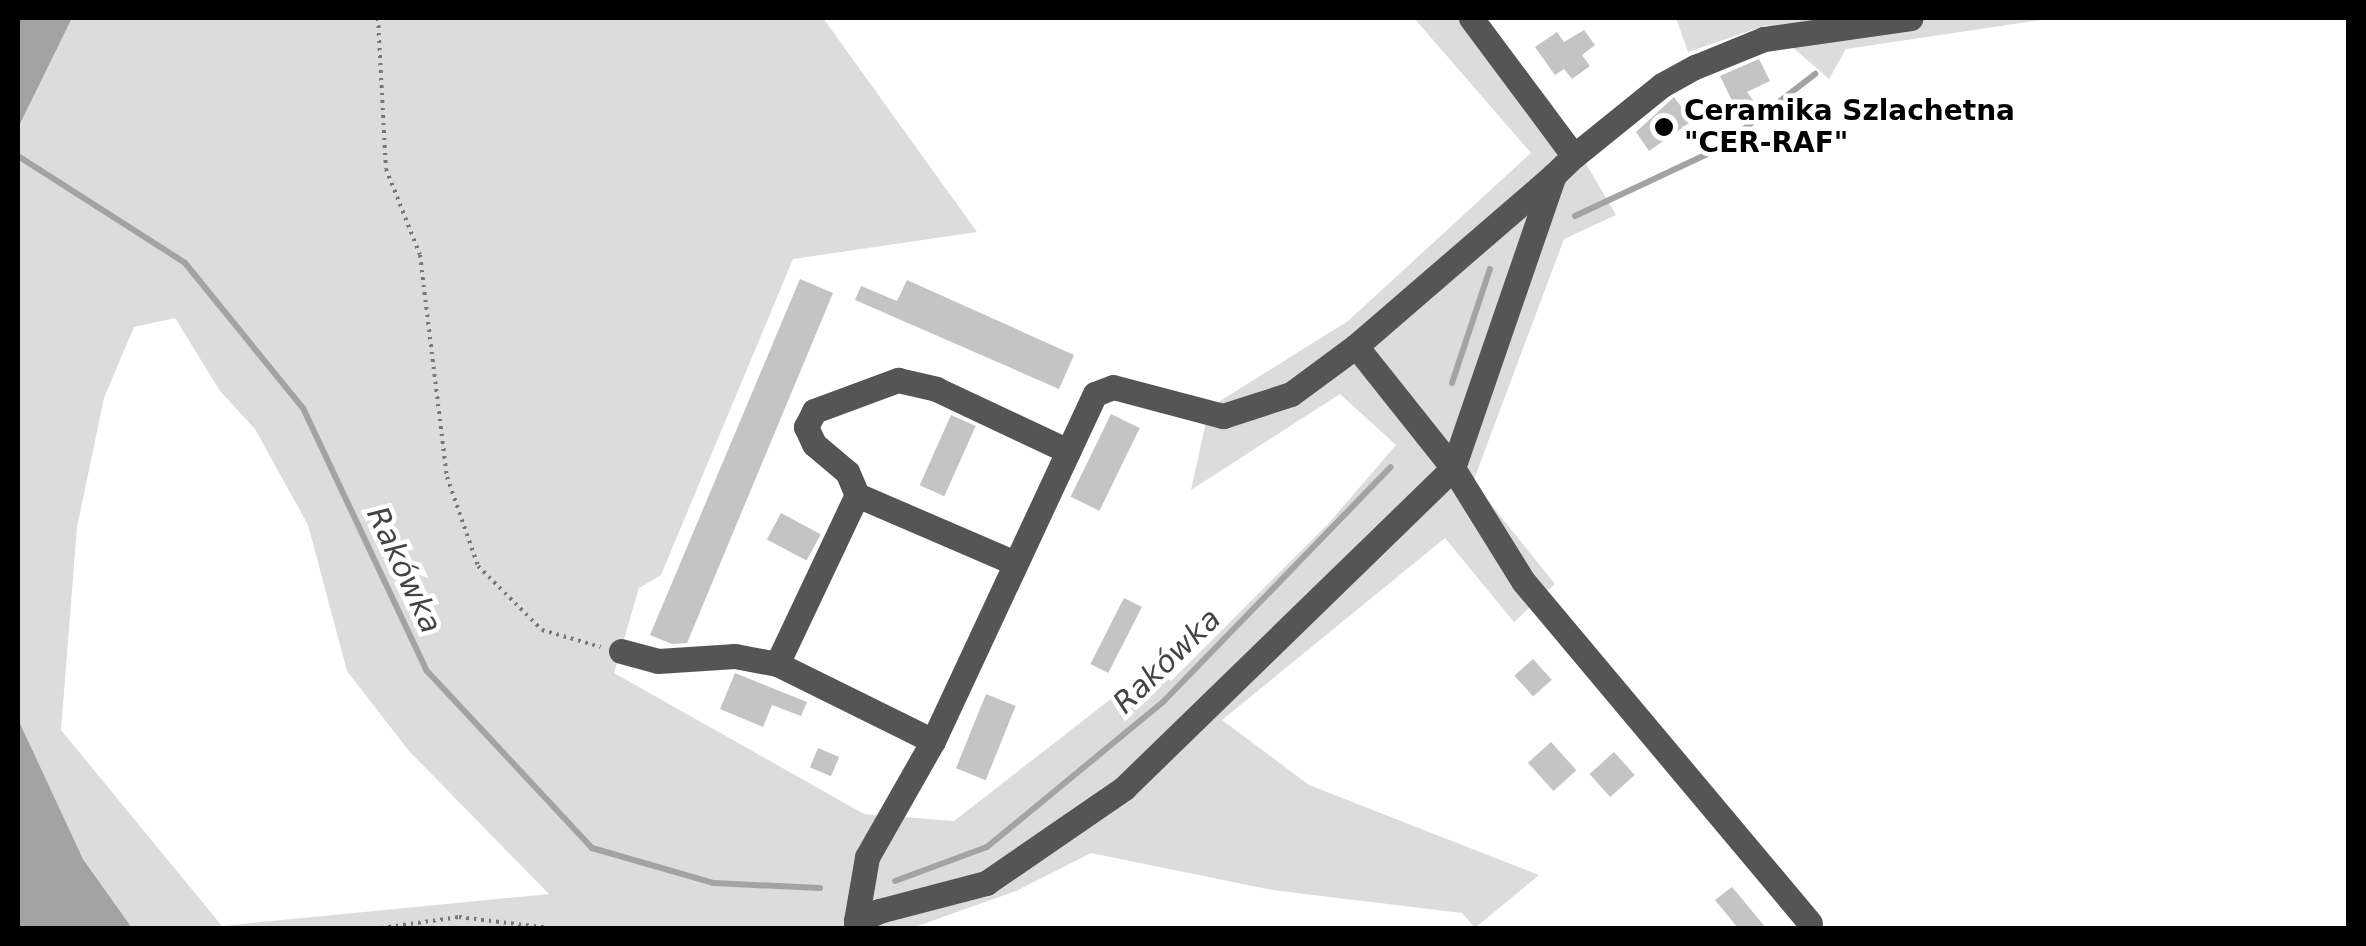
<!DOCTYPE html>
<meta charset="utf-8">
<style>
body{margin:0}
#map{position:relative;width:2366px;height:946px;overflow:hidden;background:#fff;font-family:"DejaVu Sans",sans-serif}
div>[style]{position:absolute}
.green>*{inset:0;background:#dcdcdc}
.water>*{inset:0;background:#a3a3a3}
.stream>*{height:6px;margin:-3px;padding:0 3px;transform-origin:3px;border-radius:3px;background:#a3a3a3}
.building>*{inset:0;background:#c4c4c4;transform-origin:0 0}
.path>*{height:4px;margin-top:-2px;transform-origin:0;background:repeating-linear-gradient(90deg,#777 0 2.5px,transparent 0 7.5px)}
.minor>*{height:25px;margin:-12.5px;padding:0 12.5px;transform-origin:12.5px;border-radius:12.5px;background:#555}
.dots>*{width:28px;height:28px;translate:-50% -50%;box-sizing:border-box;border:5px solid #fff;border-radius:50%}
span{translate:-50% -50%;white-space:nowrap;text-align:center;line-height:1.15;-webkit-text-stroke:9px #fff;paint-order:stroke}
.poi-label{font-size:28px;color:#000;font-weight:700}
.left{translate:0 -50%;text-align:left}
.water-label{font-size:30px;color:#444;font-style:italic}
.frame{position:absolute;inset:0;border:20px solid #000;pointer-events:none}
</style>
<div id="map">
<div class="green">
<i style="clip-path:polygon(evenodd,72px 18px,823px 18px,977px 232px,793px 259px,661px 575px,639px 588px,614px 673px,864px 814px,954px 821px,1152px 667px,1171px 681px,1328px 524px,1396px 445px,1340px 394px,1191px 490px,1209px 408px,1348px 321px,1531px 153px,1414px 18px,1482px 18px,1550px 102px,1616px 215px,1564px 239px,1473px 482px,1555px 584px,1514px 622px,1445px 538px,1222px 720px,1309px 785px,1539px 875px,1475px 928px,1462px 913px,1272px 890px,1091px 853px,1016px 891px,912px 928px,132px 928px,83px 859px,18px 719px,18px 128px,72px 18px,175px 318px,220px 391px,255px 429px,308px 525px,347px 671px,409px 751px,549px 894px,222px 926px,61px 730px,77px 527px,104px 398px,134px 327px,175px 318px)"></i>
<i style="clip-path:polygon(1676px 18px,2055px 18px,1846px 49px,1829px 79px,1767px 25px,1688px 52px)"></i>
</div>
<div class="water">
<i style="clip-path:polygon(18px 18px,72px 18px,18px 128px)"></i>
<i style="clip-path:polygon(18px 719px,83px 859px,132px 928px,18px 928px)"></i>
</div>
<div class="stream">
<i style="left:18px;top:156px;width:198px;rotate:32.6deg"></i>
<i style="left:185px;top:263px;width:187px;rotate:50.9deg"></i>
<i style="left:303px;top:408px;width:291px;rotate:64.8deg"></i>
<i style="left:427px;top:671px;width:242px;rotate:47deg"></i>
<i style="left:592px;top:848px;width:126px;rotate:16.1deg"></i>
<i style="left:713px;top:883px;width:107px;rotate:2.7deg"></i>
<i style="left:1575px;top:216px;width:158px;rotate:-25.1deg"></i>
<i style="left:1718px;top:149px;width:123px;rotate:-37.7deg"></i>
<i style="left:1452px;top:383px;width:120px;rotate:-71.6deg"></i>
<i style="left:895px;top:881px;width:98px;rotate:-20.3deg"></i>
<i style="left:987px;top:847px;width:228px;rotate:-39.5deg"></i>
<i style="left:1163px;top:702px;width:327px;rotate:-45.9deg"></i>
</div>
<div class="building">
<i style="clip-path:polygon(1584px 30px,1595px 45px,1582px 55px,1590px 66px,1572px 79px,1564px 69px,1555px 75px,1535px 47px,1557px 32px,1564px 42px)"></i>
<i style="clip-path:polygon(1759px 59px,1770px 81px,1747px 92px,1757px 106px,1741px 119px,1720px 76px)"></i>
<i style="clip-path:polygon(1674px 97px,1692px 121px,1649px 151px,1636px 132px)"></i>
<i style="clip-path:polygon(800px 279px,833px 293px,687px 643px,672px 644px,650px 635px)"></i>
<i style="clip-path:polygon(907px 280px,1074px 355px,1059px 389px,855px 300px,861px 286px,897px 301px)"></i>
<i style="left:1111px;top:414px;width:32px;height:92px;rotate:26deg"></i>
<i style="left:951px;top:415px;width:27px;height:77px;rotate:24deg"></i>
<i style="left:781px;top:513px;width:45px;height:30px;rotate:28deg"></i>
<i style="left:1124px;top:598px;width:20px;height:74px;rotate:27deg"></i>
<i style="left:1533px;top:659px;width:28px;height:25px;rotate:48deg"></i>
<i style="clip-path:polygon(735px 673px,807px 702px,801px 716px,772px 705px,763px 727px,720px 709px)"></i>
<i style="left:986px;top:694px;width:32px;height:80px;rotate:22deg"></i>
<i style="left:1551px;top:742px;width:38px;height:31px;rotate:48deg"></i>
<i style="left:818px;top:748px;width:23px;height:21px;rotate:23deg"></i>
<i style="left:1614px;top:752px;width:31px;height:33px;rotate:48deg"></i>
<i style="clip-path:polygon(1732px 887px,1747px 905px,1766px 928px,1738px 928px,1715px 900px)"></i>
</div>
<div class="path">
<i style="left:378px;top:18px;width:151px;rotate:87deg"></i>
<i style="left:386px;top:169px;width:92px;rotate:68.4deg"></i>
<i style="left:420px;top:255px;width:224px;rotate:83.1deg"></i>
<i style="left:447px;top:477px;width:94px;rotate:70.8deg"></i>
<i style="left:478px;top:566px;width:91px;rotate:45deg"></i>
<i style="left:542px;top:630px;width:61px;rotate:16.1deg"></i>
<i style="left:381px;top:928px;width:79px;rotate:-8deg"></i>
<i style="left:459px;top:917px;width:92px;rotate:6.9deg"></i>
</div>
<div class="minor">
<i style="left:1471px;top:18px;width:172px;rotate:53.3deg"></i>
<i style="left:857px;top:495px;width:172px;rotate:23.3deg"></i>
<i style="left:621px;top:651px;width:38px;rotate:15deg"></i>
<i style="left:658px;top:661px;width:77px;rotate:-3.7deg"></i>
<i style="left:735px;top:656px;width:43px;rotate:10.8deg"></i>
<i style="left:933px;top:741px;width:174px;rotate:-153.7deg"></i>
<i style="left:777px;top:664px;width:187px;rotate:-64.7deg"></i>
<i style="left:857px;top:495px;width:25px;rotate:-113deg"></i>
<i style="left:847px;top:472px;width:43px;rotate:-139.7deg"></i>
<i style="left:814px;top:444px;width:19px;rotate:-115deg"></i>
<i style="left:806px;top:427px;width:18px;rotate:-63deg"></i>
<i style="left:814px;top:411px;width:90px;rotate:-20.3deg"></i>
<i style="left:898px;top:380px;width:39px;rotate:13deg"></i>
<i style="left:936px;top:389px;width:146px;rotate:25.2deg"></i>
<i style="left:856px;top:921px;width:65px;rotate:-80.2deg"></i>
<i style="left:867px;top:857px;width:133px;rotate:-60.4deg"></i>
<i style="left:933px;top:741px;width:383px;rotate:-65deg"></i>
<i style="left:1095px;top:394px;width:19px;rotate:-21deg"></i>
<i style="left:1113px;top:387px;width:114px;rotate:14.8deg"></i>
<i style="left:1223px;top:416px;width:71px;rotate:-17.9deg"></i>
<i style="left:1291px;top:394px;width:81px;rotate:-36.4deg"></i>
<i style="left:1356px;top:346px;width:262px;rotate:-40.8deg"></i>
<i style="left:1810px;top:923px;width:446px;rotate:-130deg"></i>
<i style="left:1523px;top:581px;width:133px;rotate:-121.8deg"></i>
<i style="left:1453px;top:468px;width:310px;rotate:-71deg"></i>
<i style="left:1554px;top:175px;width:28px;rotate:-44deg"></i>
<i style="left:1574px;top:156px;width:113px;rotate:-38.9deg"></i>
<i style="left:1662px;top:85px;width:38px;rotate:-29deg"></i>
<i style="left:1695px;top:67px;width:74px;rotate:-22.1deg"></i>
<i style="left:1764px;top:39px;width:148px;rotate:-8.1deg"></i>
<i style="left:856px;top:928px;width:7px;rotate:-90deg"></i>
<i style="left:856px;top:921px;width:25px;rotate:-23deg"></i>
<i style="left:879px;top:911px;width:111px;rotate:-14.7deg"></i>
<i style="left:986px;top:883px;width:168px;rotate:-34.5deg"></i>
<i style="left:1124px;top:788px;width:459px;rotate:-44.2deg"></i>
<i style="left:1453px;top:468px;width:156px;rotate:-128.5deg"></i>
</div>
<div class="dots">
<i style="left:1664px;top:127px;background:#000"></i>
</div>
<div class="poi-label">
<span class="left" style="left:1684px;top:127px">Ceramika Szlachetna<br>"CER-RAF"</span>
</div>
<div class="water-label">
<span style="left:404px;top:570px;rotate:65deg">Rakówka</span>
<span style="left:1167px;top:661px;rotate:-44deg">Rakówka</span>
</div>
<div class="frame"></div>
</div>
